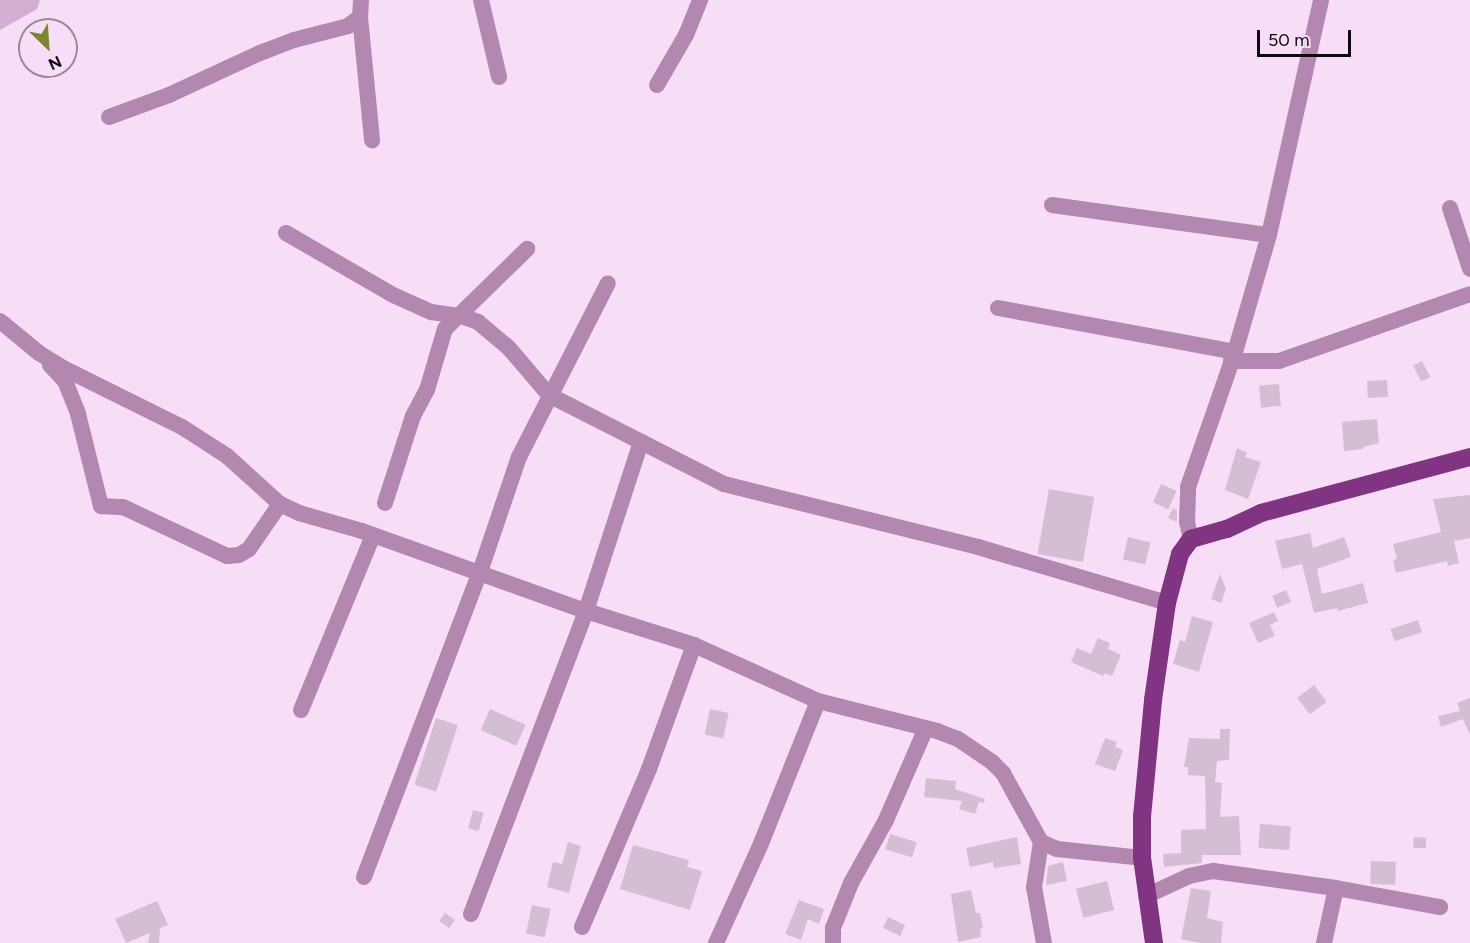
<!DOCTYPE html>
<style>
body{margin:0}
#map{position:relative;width:1470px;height:943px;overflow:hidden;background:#f7def6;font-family:Figtree,sans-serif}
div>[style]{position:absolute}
.green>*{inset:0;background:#d4add3}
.building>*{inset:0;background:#d5bed4;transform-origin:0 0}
.minor>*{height:16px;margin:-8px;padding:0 8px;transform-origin:8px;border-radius:8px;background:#b288b1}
.major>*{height:18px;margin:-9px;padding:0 9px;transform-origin:9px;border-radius:9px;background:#803481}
span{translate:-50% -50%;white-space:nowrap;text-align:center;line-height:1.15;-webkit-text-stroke:4.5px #f7def6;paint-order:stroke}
.north{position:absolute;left:18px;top:18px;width:60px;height:60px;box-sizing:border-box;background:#f7def6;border:2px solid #9b899a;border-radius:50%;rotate:155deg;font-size:16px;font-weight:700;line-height:24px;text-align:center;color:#110911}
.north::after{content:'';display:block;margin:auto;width:21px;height:27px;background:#7b8735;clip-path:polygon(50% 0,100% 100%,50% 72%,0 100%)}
.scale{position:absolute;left:1257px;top:30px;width:94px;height:27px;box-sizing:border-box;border:3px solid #110911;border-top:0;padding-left:8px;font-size:18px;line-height:21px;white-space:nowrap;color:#110911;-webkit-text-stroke:4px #f7def6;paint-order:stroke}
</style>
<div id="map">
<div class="green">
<i style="clip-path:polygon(0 0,40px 0,37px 9px,0 30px)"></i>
</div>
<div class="building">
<i style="left:1422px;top:361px;width:18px;height:10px;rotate:63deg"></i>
<i style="left:1387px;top:380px;width:17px;height:20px;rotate:87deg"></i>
<i style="left:1279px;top:384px;width:22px;height:20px;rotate:85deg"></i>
<i style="clip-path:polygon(1377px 419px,1379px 443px,1363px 447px,1363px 449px,1344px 451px,1342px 422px)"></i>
<i style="clip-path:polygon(1237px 448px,1247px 453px,1245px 457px,1261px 462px,1248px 499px,1225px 490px)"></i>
<i style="left:1161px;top:484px;width:17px;height:20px;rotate:24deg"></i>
<i style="left:1049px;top:489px;width:46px;height:66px;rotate:10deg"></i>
<i style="clip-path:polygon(1470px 495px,1470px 538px,1454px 541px,1459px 563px,1448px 566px,1447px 561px,1396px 573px,1393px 560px,1397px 559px,1393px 544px,1441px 532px,1433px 499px)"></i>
<i style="clip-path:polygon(1173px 508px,1177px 510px,1177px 522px,1168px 518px)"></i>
<i style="clip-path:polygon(1310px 533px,1313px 548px,1344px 537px,1351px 557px,1317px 569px,1322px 594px,1363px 583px,1368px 603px,1338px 611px,1337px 608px,1314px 613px,1302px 564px,1282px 569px,1275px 541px)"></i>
<i style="left:1128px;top:537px;width:23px;height:23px;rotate:13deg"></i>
<i style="clip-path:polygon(1220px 574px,1226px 589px,1221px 603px,1211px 599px)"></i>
<i style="left:1286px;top:590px;width:13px;height:15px;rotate:67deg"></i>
<i style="clip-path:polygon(1274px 612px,1278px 621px,1270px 625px,1275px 636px,1258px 643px,1249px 623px)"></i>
<i style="clip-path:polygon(1192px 616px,1213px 622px,1199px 672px,1173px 664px,1180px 640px,1185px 642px)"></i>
<i style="left:1418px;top:620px;width:13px;height:29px;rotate:72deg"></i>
<i style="clip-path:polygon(1098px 638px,1110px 643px,1108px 649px,1121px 655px,1112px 676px,1105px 673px,1103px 676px,1071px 662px,1077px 648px,1091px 654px)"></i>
<i style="left:1314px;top:685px;width:21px;height:21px;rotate:53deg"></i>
<i style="clip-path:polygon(1470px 698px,1470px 735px,1463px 719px,1441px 727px,1438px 716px,1460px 711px,1457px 703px)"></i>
<i style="left:490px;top:709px;width:39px;height:23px;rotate:24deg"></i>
<i style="left:710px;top:709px;width:19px;height:26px;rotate:12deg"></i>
<i style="left:436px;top:718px;width:23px;height:70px;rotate:18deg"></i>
<i style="clip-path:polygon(1220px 729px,1230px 729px,1229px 760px,1217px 761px,1215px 782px,1222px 783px,1220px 817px,1239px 816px,1241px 855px,1202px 855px,1202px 863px,1164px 867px,1163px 854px,1181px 853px,1181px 830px,1206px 829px,1205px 776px,1188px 775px,1188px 767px,1184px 767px,1189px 738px,1220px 739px)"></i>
<i style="clip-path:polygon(1105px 738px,1117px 742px,1115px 747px,1123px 750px,1115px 771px,1095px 764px)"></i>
<i style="clip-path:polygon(926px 778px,956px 781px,955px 789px,985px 799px,984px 803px,979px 802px,975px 814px,959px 809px,962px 801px,924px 797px)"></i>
<i style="left:473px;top:810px;width:11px;height:19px;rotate:15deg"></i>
<i style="left:1260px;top:824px;width:31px;height:24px;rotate:4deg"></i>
<i style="left:890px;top:834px;width:28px;height:16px;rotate:17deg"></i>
<i style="clip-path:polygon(1017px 837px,1021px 864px,994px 868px,993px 862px,970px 867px,966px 848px)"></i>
<i style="clip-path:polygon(1414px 837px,1426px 838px,1426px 848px,1413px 848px)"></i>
<i style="clip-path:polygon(568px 842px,581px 846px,569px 893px,547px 887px,553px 862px,562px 864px)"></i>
<i style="clip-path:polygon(633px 845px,689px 860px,687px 867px,702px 871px,690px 910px,620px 889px)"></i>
<i style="left:1371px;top:861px;width:25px;height:23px;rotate:2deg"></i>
<i style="clip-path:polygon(1063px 862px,1067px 881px,1046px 885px,1048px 866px)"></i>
<i style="left:1107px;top:881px;width:30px;height:32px;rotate:76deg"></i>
<i style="clip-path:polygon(1191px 888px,1211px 891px,1207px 918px,1223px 922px,1221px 943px,1200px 943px,1181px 939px)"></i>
<i style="clip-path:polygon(971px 890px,976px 913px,980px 913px,983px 928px,980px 929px,981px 937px,958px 942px,951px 894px)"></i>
<i style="clip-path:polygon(799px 900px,824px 909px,819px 924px,808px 919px,801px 940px,785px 934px)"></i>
<i style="clip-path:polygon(157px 901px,168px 925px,160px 928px,159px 943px,148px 943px,150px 933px,126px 943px,115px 919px)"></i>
<i style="left:532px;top:905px;width:19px;height:29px;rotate:12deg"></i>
<i style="left:445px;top:913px;width:12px;height:10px;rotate:35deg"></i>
<i style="left:888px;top:917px;width:19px;height:12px;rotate:25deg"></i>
</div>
<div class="minor">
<i style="left:361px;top:0;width:17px;rotate:93deg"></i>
<i style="left:360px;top:17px;width:124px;rotate:84.4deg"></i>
<i style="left:481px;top:0;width:79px;rotate:76.8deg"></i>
<i style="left:657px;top:85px;width:58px;rotate:-59.9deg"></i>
<i style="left:686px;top:35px;width:38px;rotate:-68deg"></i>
<i style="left:109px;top:117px;width:64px;rotate:-20.1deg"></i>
<i style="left:169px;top:95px;width:100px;rotate:-24.8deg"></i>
<i style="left:260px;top:53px;width:36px;rotate:-21deg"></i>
<i style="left:294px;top:40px;width:56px;rotate:-14.5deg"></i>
<i style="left:348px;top:26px;width:15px;rotate:-37deg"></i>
<i style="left:1052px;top:205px;width:219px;rotate:7.9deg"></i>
<i style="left:1450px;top:208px;width:64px;rotate:71.8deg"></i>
<i style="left:286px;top:233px;width:124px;rotate:30.1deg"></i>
<i style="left:393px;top:295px;width:42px;rotate:24.1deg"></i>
<i style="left:431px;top:312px;width:30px;rotate:8deg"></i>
<i style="left:461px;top:316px;width:18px;rotate:19deg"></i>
<i style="left:478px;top:322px;width:39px;rotate:40deg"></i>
<i style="left:508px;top:347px;width:63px;rotate:49.5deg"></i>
<i style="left:549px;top:395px;width:196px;rotate:27deg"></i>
<i style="left:724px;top:484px;width:262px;rotate:13.9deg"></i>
<i style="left:978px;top:547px;width:197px;rotate:16.5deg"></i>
<i style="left:998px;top:308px;width:241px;rotate:10.5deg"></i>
<i style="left:0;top:321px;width:50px;rotate:39.4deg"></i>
<i style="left:39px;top:353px;width:28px;rotate:32deg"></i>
<i style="left:63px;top:368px;width:133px;rotate:26.4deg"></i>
<i style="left:182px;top:427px;width:54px;rotate:32.8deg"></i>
<i style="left:227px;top:456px;width:72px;rotate:42.2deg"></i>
<i style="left:280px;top:504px;width:21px;rotate:25deg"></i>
<i style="left:299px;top:513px;width:66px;rotate:15.9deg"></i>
<i style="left:362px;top:531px;width:238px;rotate:19.7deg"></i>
<i style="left:586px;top:611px;width:113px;rotate:17.5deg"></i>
<i style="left:694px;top:645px;width:136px;rotate:24.3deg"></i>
<i style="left:818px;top:701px;width:123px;rotate:14.1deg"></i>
<i style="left:937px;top:731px;width:22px;rotate:21deg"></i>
<i style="left:958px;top:739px;width:41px;rotate:34.1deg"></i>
<i style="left:992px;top:762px;width:16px;rotate:45deg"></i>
<i style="left:1003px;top:773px;width:79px;rotate:61.2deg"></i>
<i style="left:1041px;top:842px;width:17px;rotate:24deg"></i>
<i style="left:1057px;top:849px;width:85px;rotate:6deg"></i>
<i style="left:1231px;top:361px;width:48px"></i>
<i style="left:1279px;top:361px;width:202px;rotate:-19.3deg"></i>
<i style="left:50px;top:365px;width:22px;rotate:47deg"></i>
<i style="left:65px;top:381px;width:35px;rotate:68deg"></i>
<i style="left:78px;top:414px;width:95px;rotate:76deg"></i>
<i style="left:101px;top:506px;width:22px;rotate:3deg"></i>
<i style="left:123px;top:507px;width:115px;rotate:25.2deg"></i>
<i style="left:227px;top:556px;width:12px;rotate:-5deg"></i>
<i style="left:239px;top:555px;width:12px;rotate:-31deg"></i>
<i style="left:249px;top:549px;width:55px;rotate:-55.4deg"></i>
<i style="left:385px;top:503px;width:91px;rotate:-72.2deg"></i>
<i style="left:413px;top:416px;width:30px;rotate:-62deg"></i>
<i style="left:427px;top:390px;width:64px;rotate:-73.6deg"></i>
<i style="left:445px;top:329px;width:115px;rotate:-44.3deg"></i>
<i style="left:1191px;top:539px;width:17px;rotate:-103deg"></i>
<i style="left:1187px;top:522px;width:35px;rotate:-88deg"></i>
<i style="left:1188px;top:487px;width:143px;rotate:-70.8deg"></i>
<i style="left:1235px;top:352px;width:122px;rotate:-73.8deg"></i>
<i style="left:1269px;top:235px;width:241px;rotate:-77.5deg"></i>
<i style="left:301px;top:710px;width:189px;rotate:-67.6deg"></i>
<i style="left:1041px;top:842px;width:46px;rotate:98.8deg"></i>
<i style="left:1034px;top:887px;width:57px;rotate:79.9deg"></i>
<i style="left:364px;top:877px;width:326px;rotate:-69.2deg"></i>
<i style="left:480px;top:572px;width:121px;rotate:-71.3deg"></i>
<i style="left:519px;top:457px;width:195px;rotate:-62.9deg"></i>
<i style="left:1146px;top:896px;width:47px;rotate:-24.9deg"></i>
<i style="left:1189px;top:876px;width:25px;rotate:-12deg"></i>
<i style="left:1213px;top:871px;width:124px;rotate:7.9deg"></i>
<i style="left:1336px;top:888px;width:106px;rotate:10.4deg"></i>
<i style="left:471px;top:914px;width:324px;rotate:-69.2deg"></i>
<i style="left:586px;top:611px;width:178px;rotate:-72deg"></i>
<i style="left:582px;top:927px;width:172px;rotate:-67deg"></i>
<i style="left:649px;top:769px;width:132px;rotate:-70.1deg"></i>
<i style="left:716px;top:943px;width:107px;rotate:-65.6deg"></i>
<i style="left:760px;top:846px;width:156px;rotate:-68.2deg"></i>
<i style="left:833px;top:943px;width:15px;rotate:-90deg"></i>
<i style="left:833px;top:928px;width:48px;rotate:-68.2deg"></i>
<i style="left:851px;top:883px;width:72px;rotate:-60.9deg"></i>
<i style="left:886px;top:820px;width:100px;rotate:-66.5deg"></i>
<i style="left:1324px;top:943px;width:56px;rotate:-77.7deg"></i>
</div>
<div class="major">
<i style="left:1154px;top:943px;width:86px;rotate:-98deg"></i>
<i style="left:1142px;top:858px;width:41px;rotate:-90deg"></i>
<i style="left:1142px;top:817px;width:118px;rotate:-84.6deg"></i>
<i style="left:1153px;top:700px;width:98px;rotate:-81.8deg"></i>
<i style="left:1167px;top:603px;width:51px;rotate:-75.1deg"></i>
<i style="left:1180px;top:554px;width:19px;rotate:-54deg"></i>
<i style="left:1191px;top:539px;width:37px;rotate:-16deg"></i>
<i style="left:1227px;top:529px;width:38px;rotate:-25deg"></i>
<i style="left:1261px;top:513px;width:216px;rotate:-15deg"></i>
</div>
<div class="north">N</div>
<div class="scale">50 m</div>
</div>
